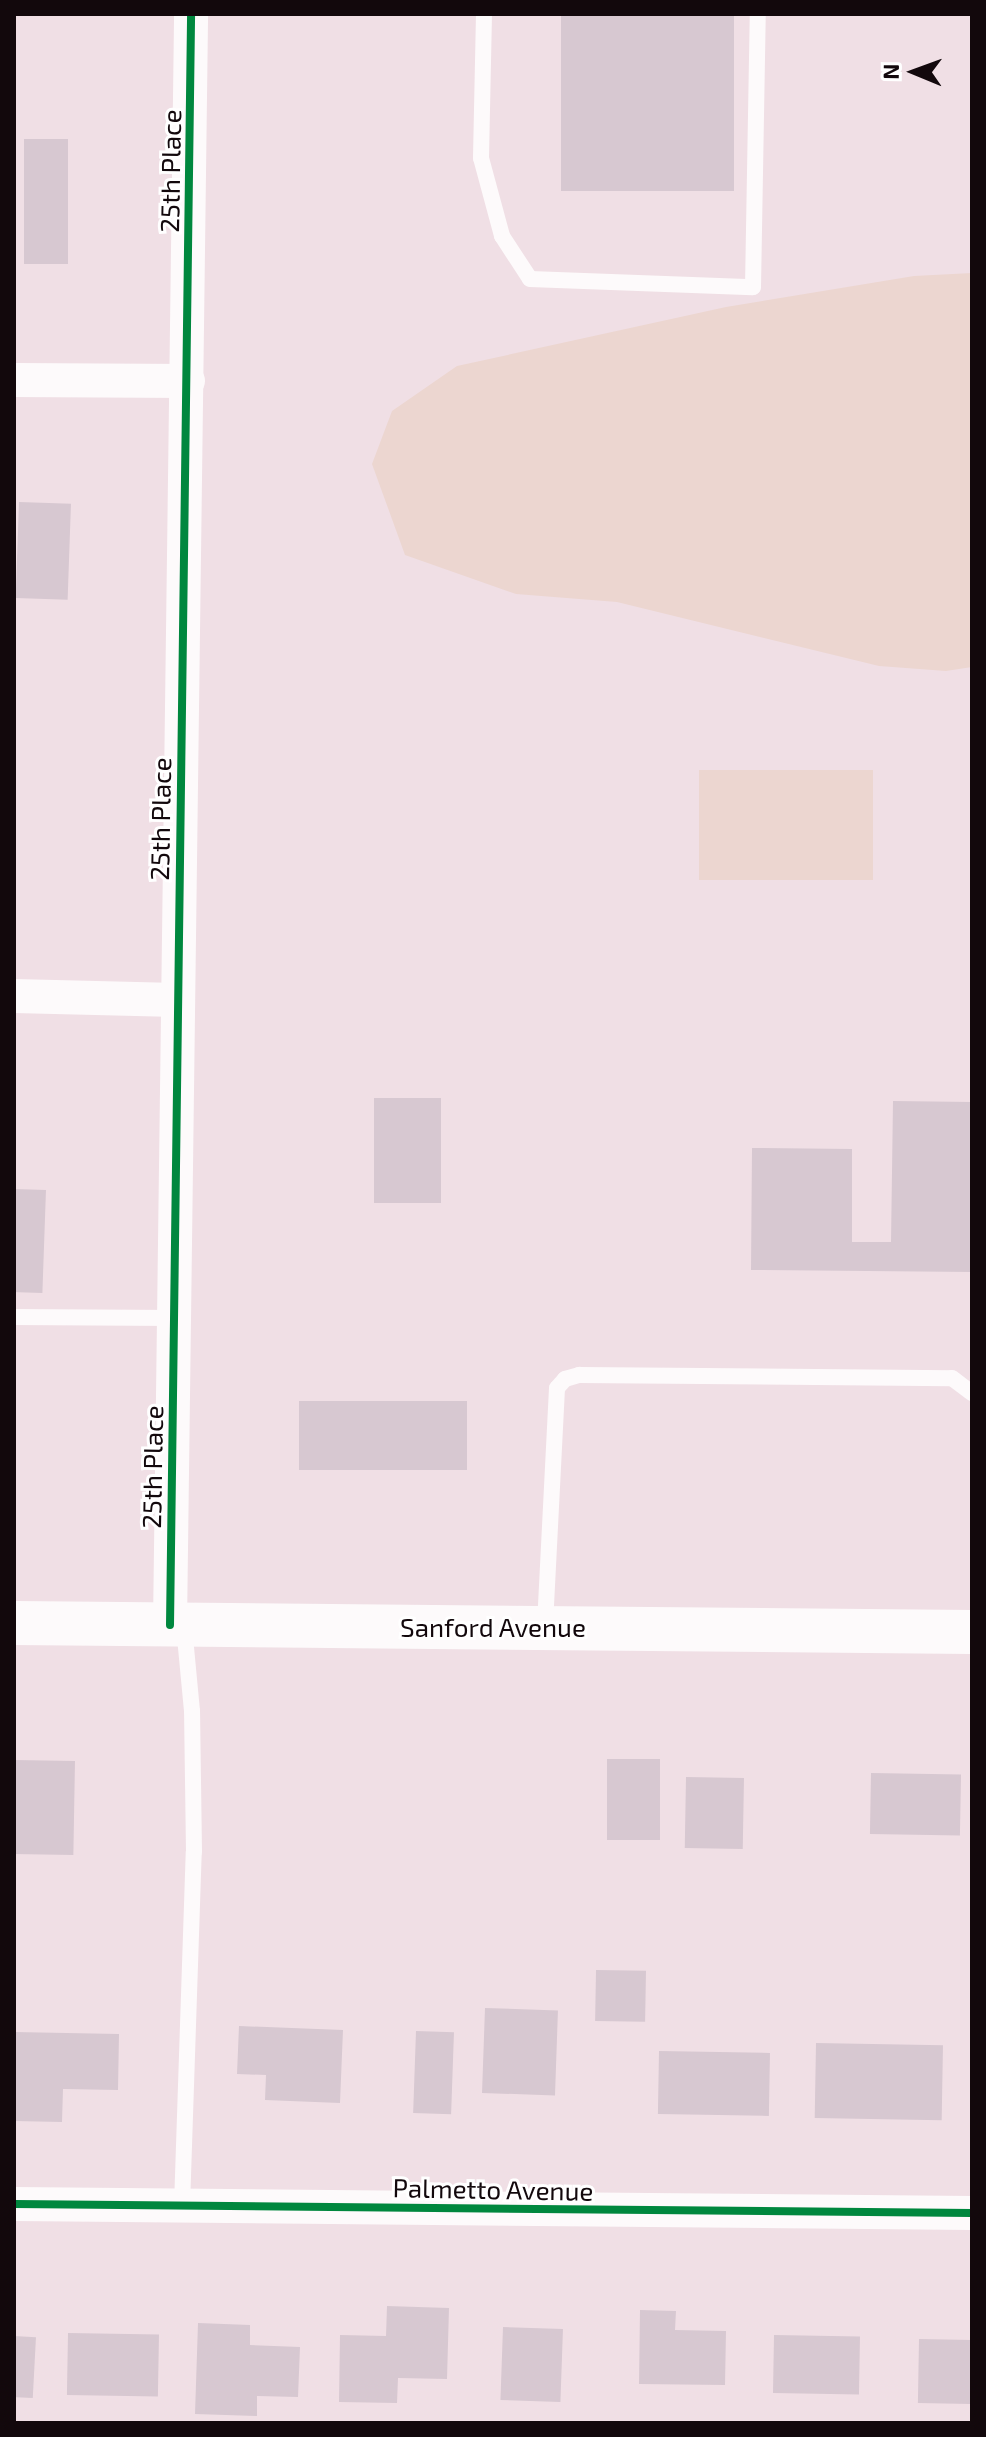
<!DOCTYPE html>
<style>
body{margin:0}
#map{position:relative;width:986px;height:2437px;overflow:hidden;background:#f0dfe5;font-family:"Exo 2",sans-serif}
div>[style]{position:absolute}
.green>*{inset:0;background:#ecd6d0;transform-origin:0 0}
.building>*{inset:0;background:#d7c8d1;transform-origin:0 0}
.service>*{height:16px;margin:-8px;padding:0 8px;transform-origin:8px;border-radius:8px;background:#fdfafb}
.minor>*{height:34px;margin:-17px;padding:0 17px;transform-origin:17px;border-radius:17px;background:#fdfafb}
.secondary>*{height:44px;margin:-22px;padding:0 22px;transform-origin:22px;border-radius:22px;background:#fdfafb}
.cycleway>*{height:8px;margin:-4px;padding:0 4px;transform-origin:4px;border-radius:4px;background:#00873e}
span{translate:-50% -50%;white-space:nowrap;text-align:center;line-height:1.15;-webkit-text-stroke:6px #fff;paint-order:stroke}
.street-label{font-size:26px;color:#12080c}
.frame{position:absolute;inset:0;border:16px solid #12080c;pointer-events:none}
.north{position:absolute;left:874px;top:32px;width:80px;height:80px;-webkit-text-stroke:6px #fff;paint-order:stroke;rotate:271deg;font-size:22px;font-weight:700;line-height:32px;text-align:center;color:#12080c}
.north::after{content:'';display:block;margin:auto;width:28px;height:36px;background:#12080c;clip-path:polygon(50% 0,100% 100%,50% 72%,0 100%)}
</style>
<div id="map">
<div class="green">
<i style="clip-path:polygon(972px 273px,972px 667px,946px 671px,879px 666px,617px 602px,516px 594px,405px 555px,372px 464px,392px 411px,457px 366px,726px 307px,914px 276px)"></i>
<i style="left:699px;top:770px;width:174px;height:110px"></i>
</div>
<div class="building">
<i style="left:561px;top:14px;width:173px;height:177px"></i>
<i style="left:24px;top:139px;width:44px;height:125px"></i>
<i style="left:19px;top:502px;width:52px;height:96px;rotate:2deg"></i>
<i style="left:374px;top:1098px;width:67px;height:105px"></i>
<i style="clip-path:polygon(893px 1101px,972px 1102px,972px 1272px,751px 1270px,752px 1148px,852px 1149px,852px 1242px,891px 1242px)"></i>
<i style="left:14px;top:1189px;width:32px;height:103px;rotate:2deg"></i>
<i style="left:299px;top:1401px;width:168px;height:69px"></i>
<i style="left:607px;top:1759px;width:53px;height:81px"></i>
<i style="left:14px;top:1760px;width:61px;height:94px;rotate:1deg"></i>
<i style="left:871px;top:1773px;width:90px;height:61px;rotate:1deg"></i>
<i style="left:686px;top:1777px;width:58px;height:71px;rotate:1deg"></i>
<i style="left:596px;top:1970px;width:50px;height:51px;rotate:1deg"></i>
<i style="left:485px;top:2008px;width:73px;height:85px;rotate:2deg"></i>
<i style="clip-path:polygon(239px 2026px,343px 2030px,340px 2103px,265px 2100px,266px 2075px,237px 2074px)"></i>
<i style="left:416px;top:2031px;width:38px;height:82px;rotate:2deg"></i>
<i style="clip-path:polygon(14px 2032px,119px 2034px,118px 2090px,63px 2089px,62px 2122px,14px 2121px)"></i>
<i style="left:816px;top:2043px;width:127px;height:75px;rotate:1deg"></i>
<i style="left:659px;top:2051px;width:111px;height:63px;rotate:1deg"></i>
<i style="clip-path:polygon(387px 2306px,449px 2308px,447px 2379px,398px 2378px,397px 2403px,339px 2402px,340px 2335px,386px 2336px)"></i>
<i style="clip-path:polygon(640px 2310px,676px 2311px,675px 2330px,726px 2331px,725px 2385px,639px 2384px)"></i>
<i style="clip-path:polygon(198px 2323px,250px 2325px,250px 2345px,300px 2347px,298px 2397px,257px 2396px,257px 2416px,195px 2414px)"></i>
<i style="left:503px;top:2327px;width:60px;height:73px;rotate:2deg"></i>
<i style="left:68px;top:2333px;width:91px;height:62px;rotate:1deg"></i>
<i style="left:774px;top:2335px;width:86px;height:58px;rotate:1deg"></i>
<i style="left:14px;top:2336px;width:22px;height:61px;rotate:3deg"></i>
<i style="left:919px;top:2339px;width:53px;height:64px;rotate:1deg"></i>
</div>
<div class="service">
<i style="left:484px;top:14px;width:144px;rotate:91.2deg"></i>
<i style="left:481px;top:158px;width:81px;rotate:74.9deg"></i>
<i style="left:502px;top:236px;width:51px;rotate:56.9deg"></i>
<i style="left:530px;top:279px;width:223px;rotate:2.1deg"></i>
<i style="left:753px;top:287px;width:273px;rotate:-89deg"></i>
<i style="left:14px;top:1317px;width:160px;rotate:0.4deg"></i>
<i style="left:545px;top:1625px;width:237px;rotate:-87.1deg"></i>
<i style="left:557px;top:1388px;width:12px;rotate:-48deg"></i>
<i style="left:565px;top:1379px;width:15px;rotate:-16deg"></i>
<i style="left:579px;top:1375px;width:373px;rotate:0.5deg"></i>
<i style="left:952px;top:1378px;width:25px;rotate:37deg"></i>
<i style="left:182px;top:2206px;width:354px;rotate:-88.1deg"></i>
<i style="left:194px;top:1852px;width:141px;rotate:-90.8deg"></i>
<i style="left:192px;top:1711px;width:84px;rotate:-95.4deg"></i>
</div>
<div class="minor">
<i style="left:14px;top:380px;width:174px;rotate:0.3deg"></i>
<i style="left:14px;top:996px;width:163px;rotate:1.4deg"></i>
<i style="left:170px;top:1625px;width:1611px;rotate:-89.25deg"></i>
<i style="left:14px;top:2204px;width:958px;rotate:0.54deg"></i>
</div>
<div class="secondary">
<i style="left:14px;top:1623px;width:958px;rotate:0.54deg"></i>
</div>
<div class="cycleway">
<i style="left:170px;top:1625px;width:1611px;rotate:-89.25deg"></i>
<i style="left:14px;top:2204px;width:958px;rotate:0.54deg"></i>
</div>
<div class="street-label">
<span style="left:170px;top:171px;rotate:-89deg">25th Place</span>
<span style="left:160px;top:819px;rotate:-89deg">25th Place</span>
<span style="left:152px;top:1467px;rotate:-89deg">25th Place</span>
<span style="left:493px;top:1627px">Sanford Avenue</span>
<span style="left:493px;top:2189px;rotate:1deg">Palmetto Avenue</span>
</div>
<div class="frame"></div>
<div class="north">N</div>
</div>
